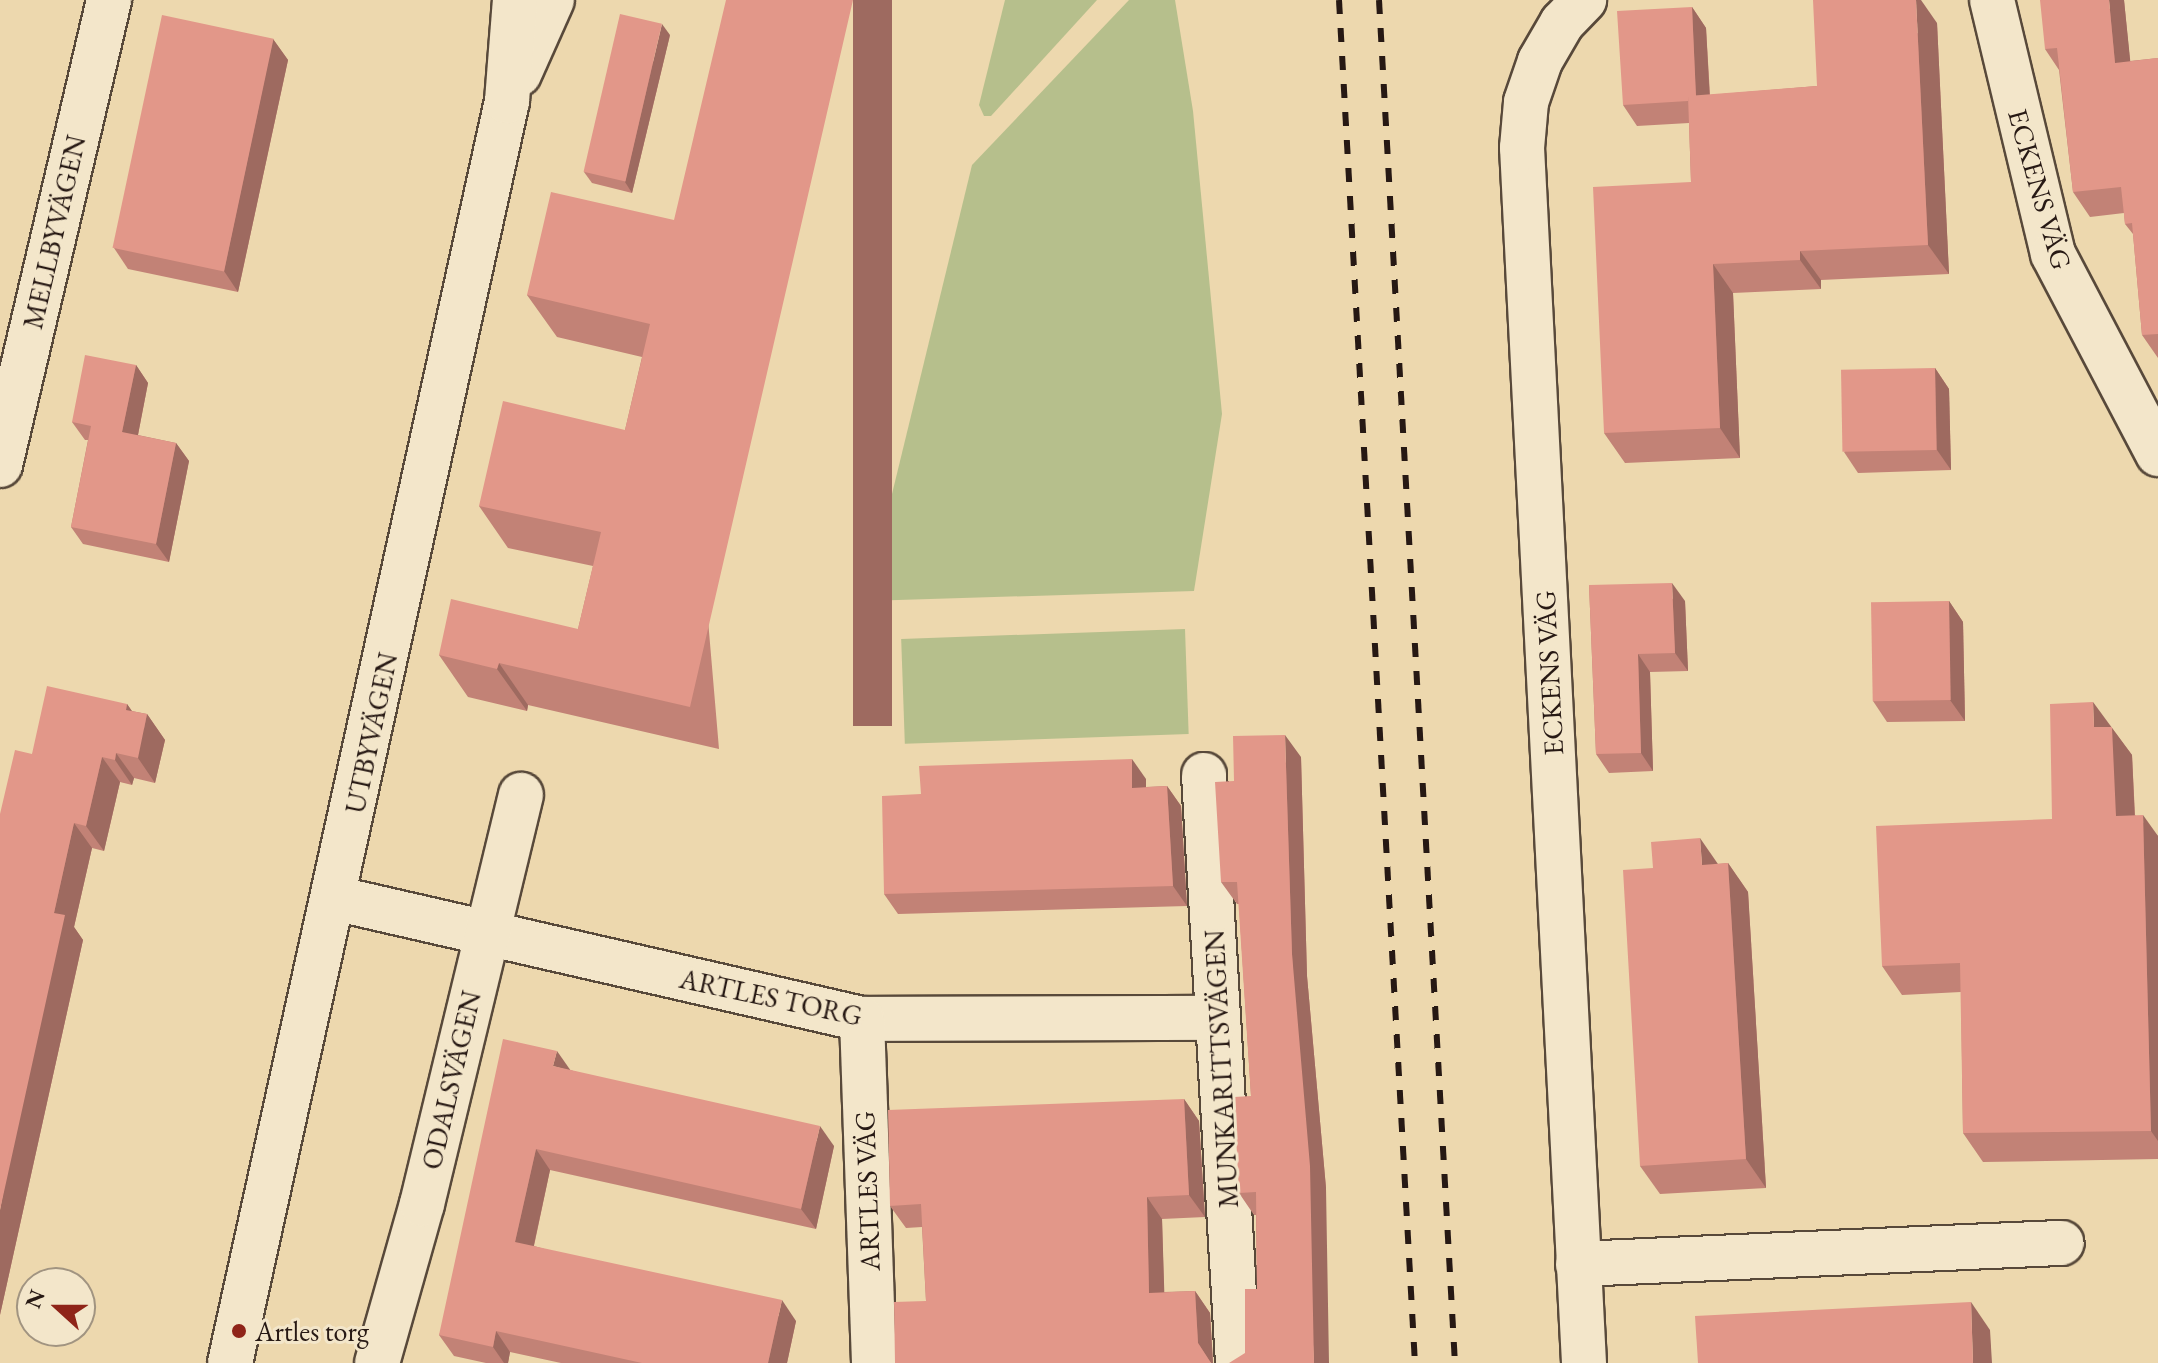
<!DOCTYPE html>
<meta charset="utf-8">
<style>
body{margin:0}
#map{position:relative;width:2158px;height:1363px;overflow:hidden;background:#edd8ae;font-family:"EB Garamond",serif}
div>[style]{position:absolute}
.green>*{inset:0;background:#b6bf8c;transform-origin:0 0}
.roads{filter:drop-shadow(2px 0 #58493a) drop-shadow(-2px 0 #58493a) drop-shadow(0 2px #58493a) drop-shadow(0 -2px #58493a)}
.minor>*{height:44px;margin:-22px;padding:0 22px;transform-origin:22px;border-radius:22px;background:#f3e6ca}
.secondary>*{height:44px;margin:-22px;padding:0 22px;transform-origin:22px;border-radius:22px;background:#f3e6ca}
.rail>*{height:6px;margin-top:-3px;transform-origin:0;background:repeating-linear-gradient(90deg,#271914 0 14px,transparent 0 28px)}
.wall>*{inset:0;background:#c28276}
.shaded-wall>*{inset:0;background:#9e6a60;transform-origin:0 0}
.building>*{inset:0;background:#e29789;transform-origin:0 0}
.dots>*{width:22px;height:22px;translate:-50% -50%;box-sizing:border-box;border:4px solid #f3e6ca;border-radius:50%}
span{translate:-50% -50%;white-space:nowrap;text-align:center;line-height:1.15;-webkit-text-stroke:6px #f3e6ca;paint-order:stroke}
.street-label{font-size:28px;color:#271914}
.poi-label{font-size:28px;color:#271914}
.left{translate:0 -50%;text-align:left}
.north{position:absolute;left:16px;top:1267px;width:80px;height:80px;box-sizing:border-box;background:#f3e6ca;border:2px solid #a19481;border-radius:50%;rotate:291deg;font-size:22px;font-weight:700;line-height:32px;text-align:center;color:#271914}
.north::after{content:'';display:block;margin:auto;width:28px;height:36px;background:#8f2418;clip-path:polygon(50% 0,100% 100%,50% 72%,0 100%)}
</style>
<div id="map">
<div class="green">
<i style="clip-path:polygon(1005px 0,1097px 0,991px 116px,984px 116px,979px 105px)"></i>
<i style="clip-path:polygon(1129px 0,1175px 0,1193px 111px,1222px 414px,1194px 591px,866px 601px,972px 165px)"></i>
<i style="left:1185px;top:629px;width:105px;height:284px;rotate:88deg"></i>
</div>
<div class="roads">
<div class="minor">
<i style="left:1992px;top:0;width:261px;rotate:76.5deg"></i>
<i style="left:2053px;top:254px;width:226px;rotate:62.3deg"></i>
<i style="left:0;top:465px;width:478px;rotate:-76.8deg"></i>
<i style="left:1204px;top:775px;width:589px;rotate:86.69deg"></i>
<i style="left:334px;top:898px;width:542px;rotate:12.91deg"></i>
<i style="left:862px;top:1019px;width:355px;rotate:-0.2deg"></i>
<i style="left:862px;top:1019px;width:344px;rotate:88deg"></i>
<i style="left:1578px;top:1264px;width:484px;rotate:-2.5deg"></i>
<i style="left:377px;top:1363px;width:165px;rotate:-74.2deg"></i>
<i style="left:422px;top:1204px;width:421px;rotate:-76.4deg"></i>
<i style="left:1584px;top:1363px;width:1217px;rotate:-92.92deg"></i>
<i style="left:1522px;top:148px;width:46px;rotate:-85deg"></i>
<i style="left:1526px;top:102px;width:43px;rotate:-71.1deg"></i>
<i style="left:1540px;top:61px;width:44px;rotate:-59.9deg"></i>
<i style="left:1562px;top:23px;width:32px;rotate:-46deg"></i>
</div>
<div class="secondary">
<i style="left:519px;top:74px;width:81px;rotate:-66deg"></i>
<i style="left:230px;top:1363px;width:1292px;rotate:-77.62deg"></i>
<i style="left:507px;top:101px;width:101px;rotate:-85.5deg"></i>
</div>
</div>
<div class="rail">
<i style="left:1339px;top:0;width:1365px;rotate:86.81deg"></i>
<i style="left:1379px;top:0;width:1365px;rotate:86.81deg"></i>
</div>
<div class="wall">
<i style="clip-path:polygon(2124px 0,2130px 61px,2158px 58px,2158px 358px,2142px 335px,2133px 234px,2125px 224px,2124px 213px,2090px 217px,2073px 192px,2059px 70px,2045px 49px)"></i>
<i style="clip-path:polygon(1692px 7px,1706px 28px,1710px 95px,1817px 86px,1937px 23px,1949px 274px,1821px 280px,1821px 289px,1733px 293px,1740px 458px,1625px 463px,1604px 433px,1691px 182px,1689px 123px,1637px 126px,1623px 105px)"></i>
<i style="clip-path:polygon(670px 35px,632px 193px,592px 183px,584px 172px)"></i>
<i style="clip-path:polygon(273px 39px,288px 60px,238px 292px,128px 269px,114px 248px)"></i>
<i style="clip-path:polygon(674px 220px,719px 749px,528px 705px,527px 711px,468px 697px,439px 655px,578px 629px,593px 566px,508px 548px,479px 506px,625px 430px,642px 357px,557px 337px,527px 295px)"></i>
<i style="clip-path:polygon(136px 365px,148px 383px,138px 435px,176px 443px,189px 461px,169px 562px,83px 544px,71px 527px,88px 440px,85px 440px,72px 422px)"></i>
<i style="clip-path:polygon(1935px 368px,1949px 389px,1951px 470px,1858px 473px,1844px 452px)"></i>
<i style="clip-path:polygon(1589px 585px,1685px 601px,1688px 671px,1650px 672px,1653px 771px,1609px 773px,1596px 754px)"></i>
<i style="clip-path:polygon(1949px 601px,1963px 622px,1965px 721px,1887px 722px,1873px 701px)"></i>
<i style="clip-path:polygon(127px 704px,132px 711px,147px 714px,165px 740px,155px 783px,134px 778px,132px 785px,120px 782px,104px 851px,92px 848px,74px 927px,83px 940px,0 1315px,32px 754px)"></i>
<i style="clip-path:polygon(2111px 727px,2132px 755px,2135px 815px,2158px 836px,2158px 1159px,1983px 1162px,1963px 1133px,1961px 992px,1902px 995px,1882px 966px,2052px 819px)"></i>
<i style="clip-path:polygon(1301px 757px,1307px 976px,1326px 1188px,1245px 1353px,1257px 1289px,1256px 1215px,1254px 1215px,1239px 1193px,1251px 1096px,1239px 904px,1237px 904px,1221px 882px,1234px 781px)"></i>
<i style="clip-path:polygon(1146px 779px,1146px 787px,1167px 786px,1181px 806px,1187px 906px,898px 914px,884px 894px,921px 794px)"></i>
<i style="clip-path:polygon(1728px 863px,1748px 892px,1766px 1188px,1660px 1194px,1640px 1166px,1718px 864px)"></i>
<i style="clip-path:polygon(570px 1070px,834px 1146px,816px 1229px,550px 1170px,534px 1246px,796px 1321px,787px 1363px,561px 1363px,510px 1352px,508px 1363px,486px 1363px,454px 1356px,439px 1335px)"></i>
<i style="clip-path:polygon(1184px 1099px,1199px 1121px,1205px 1217px,1162px 1219px,1164px 1292px,1195px 1291px,1210px 1313px,1213px 1363px,926px 1301px,922px 1227px,906px 1228px,890px 1206px)"></i>
</div>
<div class="shaded-wall">
<i style="left:853px;top:0;width:39px;height:726px"></i>
<i style="clip-path:polygon(1916px 0,1921px 0,1937px 23px,1949px 274px,1928px 245px)"></i>
<i style="clip-path:polygon(2109px 0,2124px 0,2133px 88px,2115px 63px)"></i>
<i style="clip-path:polygon(1692px 7px,1706px 28px,1711px 121px,1696px 101px)"></i>
<i style="clip-path:polygon(662px 24px,670px 35px,632px 193px,625px 182px)"></i>
<i style="clip-path:polygon(273px 39px,288px 60px,238px 292px,224px 271px)"></i>
<i style="clip-path:polygon(1800px 251px,1821px 280px,1821px 289px,1800px 260px)"></i>
<i style="clip-path:polygon(1713px 264px,1733px 293px,1740px 458px,1720px 428px)"></i>
<i style="clip-path:polygon(136px 365px,148px 383px,135px 450px,122px 432px)"></i>
<i style="clip-path:polygon(1935px 368px,1949px 389px,1951px 470px,1937px 450px)"></i>
<i style="clip-path:polygon(176px 443px,189px 461px,169px 562px,156px 544px)"></i>
<i style="clip-path:polygon(1672px 583px,1685px 601px,1688px 671px,1675px 653px)"></i>
<i style="clip-path:polygon(1949px 601px,1963px 622px,1965px 721px,1950px 700px)"></i>
<i style="clip-path:polygon(1638px 654px,1650px 672px,1653px 771px,1641px 753px)"></i>
<i style="clip-path:polygon(499px 663px,528px 705px,527px 711px,497px 669px)"></i>
<i style="clip-path:polygon(2093px 702px,2132px 755px,2136px 845px,2116px 816px,2094px 727px)"></i>
<i style="clip-path:polygon(127px 704px,144px 729px,147px 714px,165px 740px,155px 783px,138px 758px,126px 710px)"></i>
<i style="clip-path:polygon(1285px 735px,1301px 757px,1307px 976px,1326px 1188px,1329px 1363px,1314px 1363px,1292px 954px)"></i>
<i style="clip-path:polygon(116px 753px,134px 778px,132px 785px,115px 760px)"></i>
<i style="clip-path:polygon(102px 757px,120px 782px,104px 851px,86px 826px)"></i>
<i style="clip-path:polygon(1132px 759px,1146px 779px,1146px 808px,1132px 788px)"></i>
<i style="clip-path:polygon(1167px 786px,1181px 806px,1187px 906px,1173px 886px)"></i>
<i style="clip-path:polygon(2143px 815px,2158px 836px,2158px 1141px,2151px 1131px)"></i>
<i style="clip-path:polygon(74px 823px,92px 848px,74px 927px,83px 940px,0 1315px,0 1210px,54px 913px)"></i>
<i style="clip-path:polygon(1700px 838px,1720px 867px,1702px 865px)"></i>
<i style="clip-path:polygon(1728px 863px,1748px 892px,1766px 1188px,1746px 1159px)"></i>
<i style="clip-path:polygon(557px 1051px,571px 1071px,553px 1066px)"></i>
<i style="clip-path:polygon(1184px 1099px,1199px 1121px,1205px 1217px,1189px 1195px)"></i>
<i style="clip-path:polygon(820px 1126px,834px 1146px,816px 1229px,801px 1209px)"></i>
<i style="clip-path:polygon(536px 1149px,550px 1170px,530px 1263px,515px 1242px)"></i>
<i style="clip-path:polygon(1147px 1197px,1162px 1219px,1165px 1315px,1149px 1293px)"></i>
<i style="clip-path:polygon(1195px 1291px,1210px 1313px,1213px 1363px,1211px 1363px,1198px 1343px)"></i>
<i style="clip-path:polygon(782px 1300px,796px 1321px,787px 1363px,768px 1363px)"></i>
<i style="clip-path:polygon(1971px 1302px,1990px 1330px,1992px 1363px,1973px 1363px)"></i>
<i style="clip-path:polygon(496px 1331px,510px 1352px,508px 1363px,504px 1363px,493px 1347px)"></i>
</div>
<div class="building">
<i style="clip-path:polygon(726px 0,853px 0,690px 707px,499px 663px,497px 669px,439px 655px,451px 599px,578px 629px,601px 532px,479px 506px,503px 401px,625px 430px,650px 324px,527px 295px,551px 192px,674px 220px)"></i>
<i style="clip-path:polygon(1813px 0,1916px 0,1928px 245px,1800px 251px,1800px 260px,1713px 264px,1720px 428px,1604px 433px,1593px 187px,1691px 182px,1688px 96px,1817px 86px)"></i>
<i style="clip-path:polygon(2040px 0,2109px 0,2115px 63px,2158px 58px,2158px 334px,2142px 335px,2132px 223px,2125px 224px,2121px 187px,2073px 192px,2057px 48px,2045px 49px)"></i>
<i style="clip-path:polygon(1692px 7px,1696px 96px,1688px 96px,1688px 101px,1623px 105px,1617px 11px)"></i>
<i style="left:620px;top:14px;width:43px;height:162px;rotate:13deg"></i>
<i style="left:162px;top:15px;width:114px;height:238px;rotate:12deg"></i>
<i style="clip-path:polygon(85px 355px,136px 365px,122px 432px,176px 443px,156px 544px,71px 527px,91px 426px,72px 422px)"></i>
<i style="left:1935px;top:368px;width:82px;height:94px;rotate:89deg"></i>
<i style="clip-path:polygon(1672px 583px,1675px 653px,1638px 654px,1641px 753px,1596px 754px,1589px 585px)"></i>
<i style="left:1949px;top:601px;width:99px;height:78px;rotate:89deg"></i>
<i style="clip-path:polygon(47px 686px,127px 704px,126px 710px,147px 714px,138px 758px,116px 753px,115px 760px,102px 757px,86px 826px,74px 823px,54px 913px,65px 915px,0 1210px,0 814px,15px 750px,32px 754px)"></i>
<i style="clip-path:polygon(2093px 702px,2094px 727px,2112px 727px,2116px 816px,2143px 815px,2151px 1131px,1963px 1133px,1960px 963px,1882px 966px,1876px 826px,2052px 819px,2050px 704px)"></i>
<i style="clip-path:polygon(1285px 735px,1292px 954px,1310px 1166px,1314px 1363px,1229px 1363px,1245px 1353px,1245px 1289px,1257px 1289px,1256px 1192px,1239px 1193px,1234px 1097px,1251px 1096px,1237px 882px,1221px 882px,1215px 782px,1234px 781px,1233px 736px)"></i>
<i style="clip-path:polygon(1132px 759px,1132px 788px,1167px 786px,1173px 886px,884px 894px,882px 796px,921px 794px,919px 766px)"></i>
<i style="clip-path:polygon(1700px 838px,1702px 865px,1728px 863px,1746px 1159px,1640px 1166px,1623px 870px,1653px 868px,1651px 842px)"></i>
<i style="clip-path:polygon(503px 1039px,557px 1051px,553px 1066px,820px 1126px,801px 1209px,536px 1149px,515px 1242px,782px 1300px,768px 1363px,642px 1363px,496px 1331px,493px 1347px,439px 1335px)"></i>
<i style="clip-path:polygon(1184px 1099px,1189px 1195px,1147px 1197px,1149px 1293px,1195px 1291px,1198px 1343px,1211px 1363px,895px 1363px,894px 1302px,926px 1301px,921px 1204px,890px 1206px,888px 1110px)"></i>
<i style="clip-path:polygon(1971px 1302px,1973px 1363px,1698px 1363px,1695px 1316px)"></i>
</div>
<div class="dots">
<i style="left:239px;top:1331px;background:#8f2418"></i>
</div>
<div class="street-label">
<span style="left:2040px;top:189px;rotate:74deg">ECKENS VÄG</span>
<span style="left:54px;top:232px;rotate:-77deg">MELLBYVÄGEN</span>
<span style="left:1549px;top:673px;rotate:-93deg">ECKENS VÄG</span>
<span style="left:371px;top:733px;rotate:-78deg">UTBYVÄGEN</span>
<span style="left:771px;top:997px;rotate:12deg">ARTLES TORG</span>
<span style="left:1221px;top:1069px;rotate:-93deg">MUNKARITTSVÄGEN</span>
<span style="left:451px;top:1080px;rotate:-77deg">ODALSVÄGEN</span>
<span style="left:867px;top:1191px;rotate:-92deg">ARTLES VÄG</span>
</div>
<div class="poi-label">
<span class="left" style="left:255px;top:1331px">Artles torg</span>
</div>
<div class="north">N</div>
</div>
